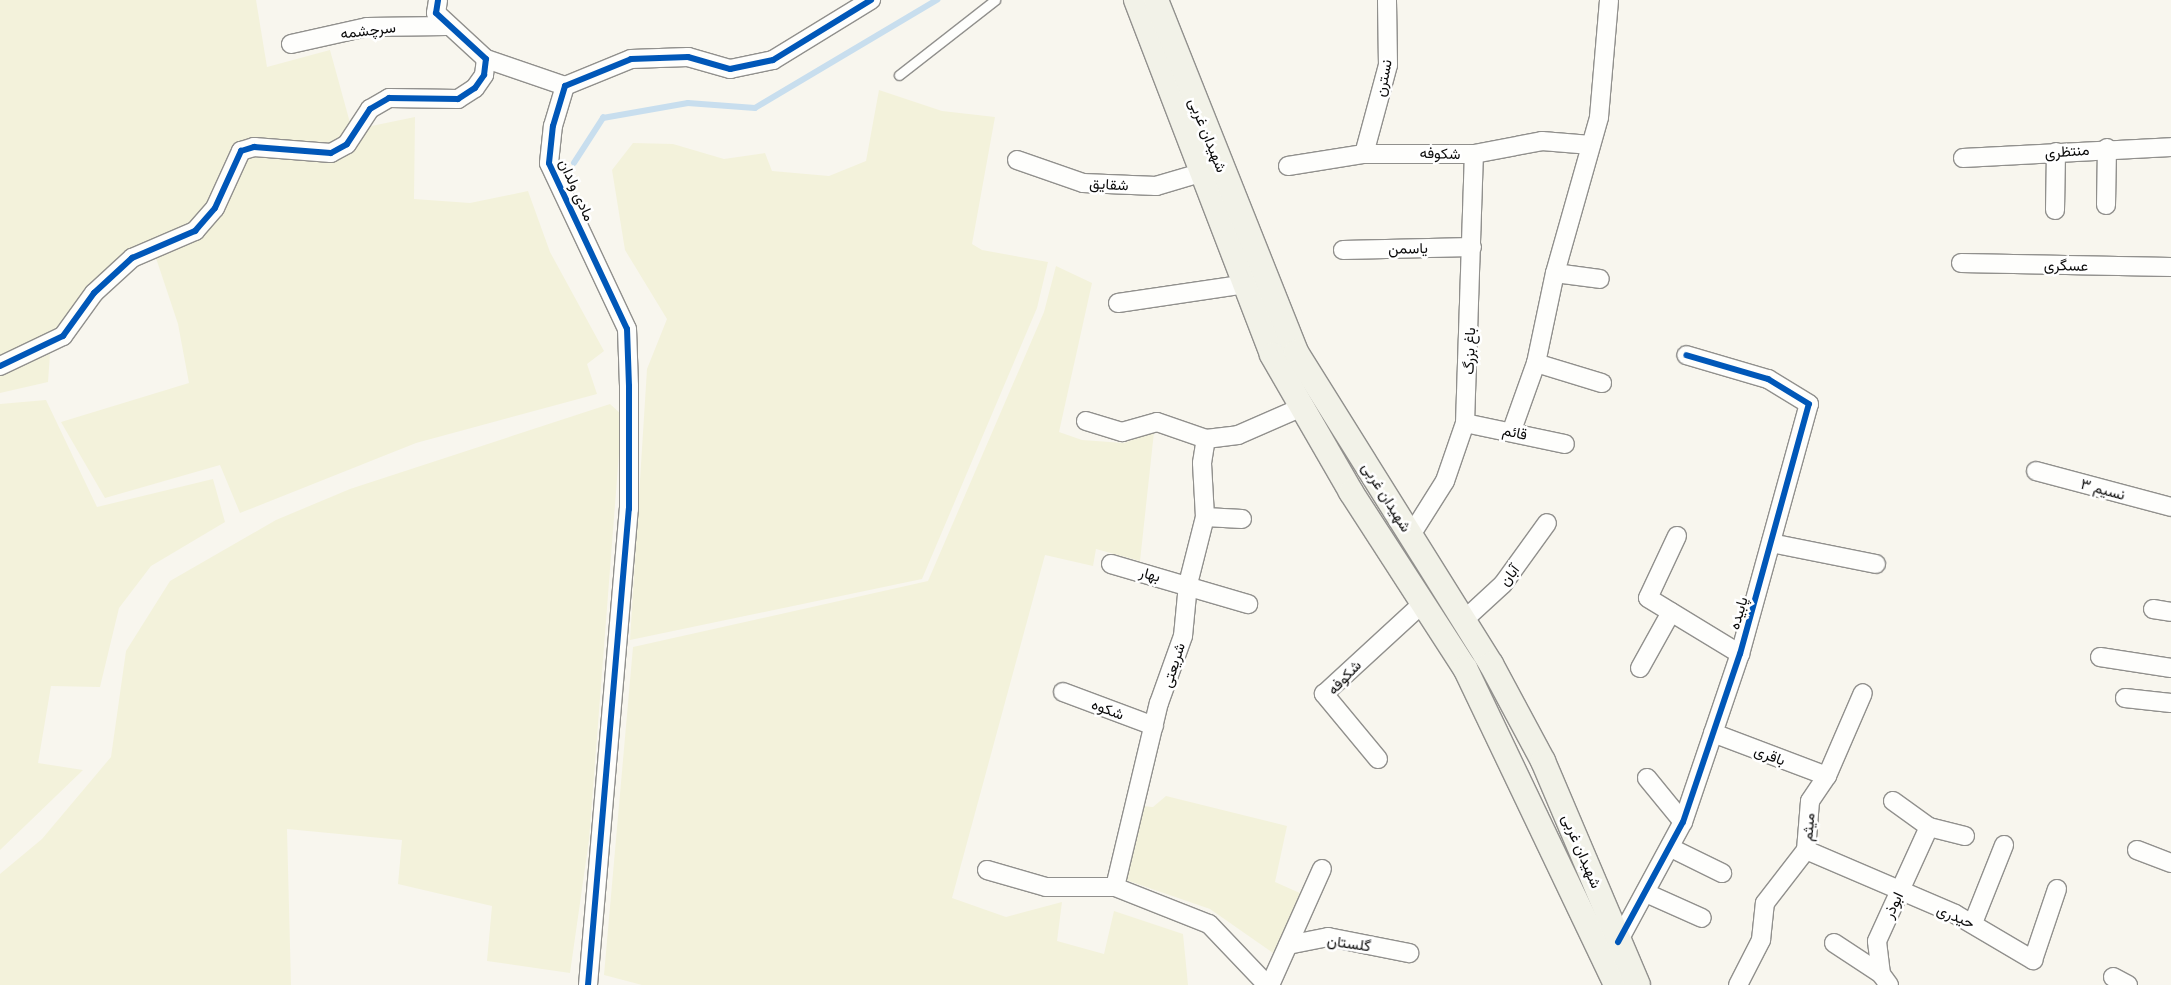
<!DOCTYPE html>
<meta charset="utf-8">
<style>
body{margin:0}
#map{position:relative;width:2171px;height:985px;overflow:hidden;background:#f8f6ee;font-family:Merriweather,Vazirmatn,serif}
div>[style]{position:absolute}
.farmland>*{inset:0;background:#f3f2db}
.stream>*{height:5.5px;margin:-2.75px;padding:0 2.75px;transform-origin:2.75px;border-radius:2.75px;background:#c8deee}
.roads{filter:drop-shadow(1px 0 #91908d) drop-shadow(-1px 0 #91908d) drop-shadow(0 1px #91908d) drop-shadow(0 -1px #91908d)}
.lane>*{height:9px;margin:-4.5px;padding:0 4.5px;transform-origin:4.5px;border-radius:4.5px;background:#fefefc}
.street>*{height:18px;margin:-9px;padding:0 9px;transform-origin:9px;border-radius:9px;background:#fefefc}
.secondary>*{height:24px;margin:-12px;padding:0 12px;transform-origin:12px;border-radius:12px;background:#f2f2e8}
.cycleway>*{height:6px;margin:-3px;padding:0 3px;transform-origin:3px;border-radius:3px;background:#0057b8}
span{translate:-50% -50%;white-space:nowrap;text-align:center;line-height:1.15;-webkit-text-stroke:5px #fff;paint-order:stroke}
.street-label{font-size:15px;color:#0a0a0a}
</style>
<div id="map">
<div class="farmland">
<i style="clip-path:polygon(0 0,256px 0,267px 67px,330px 50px,352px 130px,415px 117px,414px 199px,470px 203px,528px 191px,550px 252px,604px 351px,587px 364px,597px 394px,416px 443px,240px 513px,220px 465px,105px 498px,61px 422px,189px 383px,178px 324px,152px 246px,51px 340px,48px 382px,0 393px)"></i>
<i style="clip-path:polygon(879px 90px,942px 111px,995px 117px,972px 244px,982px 250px,1048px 262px,1037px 308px,922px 579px,630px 640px,647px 369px,667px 319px,625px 250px,612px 170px,633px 143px,673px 144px,724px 159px,765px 153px,772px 171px,829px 176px,866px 161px)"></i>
<i style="clip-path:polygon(1056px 266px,1092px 283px,1059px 432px,1082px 440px,1124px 443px,1154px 432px,1140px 561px,1096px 549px,1093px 566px,1045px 555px,952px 898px,1006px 917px,1062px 902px,1057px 941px,1104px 954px,1114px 911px,1183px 934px,1188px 985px,642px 985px,604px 975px,633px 647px,928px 581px,1044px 312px)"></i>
<i style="clip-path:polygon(46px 400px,97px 507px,213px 479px,225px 522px,151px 566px,119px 608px,100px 687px,51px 686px,38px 763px,83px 770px,0 850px,0 404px)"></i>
<i style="clip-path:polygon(610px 404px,622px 415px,589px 840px,570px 973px,487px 961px,492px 906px,398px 884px,402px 840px,287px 829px,291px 985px,0 985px,0 874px,42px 839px,111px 757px,126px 651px,170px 581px,276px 520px,350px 489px)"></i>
<i style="clip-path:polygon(1166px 796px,1287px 826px,1275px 882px,1302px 894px,1273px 953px,1210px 909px,1123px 879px,1141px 806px,1153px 807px)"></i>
</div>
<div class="stream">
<i style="left:574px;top:163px;width:54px;rotate:-57.2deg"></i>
<i style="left:603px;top:118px;width:86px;rotate:-10deg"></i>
<i style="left:688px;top:103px;width:67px;rotate:4.3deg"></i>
<i style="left:755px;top:108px;width:212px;rotate:-30.7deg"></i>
</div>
<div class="roads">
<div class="lane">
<i style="left:899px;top:75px;width:122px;rotate:-38deg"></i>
</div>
<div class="street">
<i style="left:291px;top:44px;width:78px;rotate:-12.6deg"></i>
<i style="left:367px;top:27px;width:80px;rotate:-0.7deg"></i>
<i style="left:486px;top:59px;width:83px;rotate:18.9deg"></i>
<i style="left:1364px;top:154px;width:92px;rotate:-74.9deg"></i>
<i style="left:1388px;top:65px;width:65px;rotate:-90.9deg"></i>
<i style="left:1963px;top:158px;width:208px;rotate:-3deg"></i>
<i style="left:1017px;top:160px;width:70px;rotate:19.2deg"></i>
<i style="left:1083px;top:183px;width:73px;rotate:2.4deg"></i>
<i style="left:1156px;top:186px;width:50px;rotate:-16.3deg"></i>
<i style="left:1288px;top:166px;width:77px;rotate:-9deg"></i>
<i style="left:1364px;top:154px;width:110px"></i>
<i style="left:1474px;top:154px;width:69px;rotate:-10.8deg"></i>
<i style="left:1542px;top:141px;width:49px;rotate:4.7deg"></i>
<i style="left:2106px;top:205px;width:57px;rotate:-89deg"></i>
<i style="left:2055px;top:210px;width:58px;rotate:-89deg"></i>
<i style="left:1343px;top:250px;width:129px;rotate:-1.3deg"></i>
<i style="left:1961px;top:263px;width:210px;rotate:1.1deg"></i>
<i style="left:1555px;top:273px;width:45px;rotate:7.6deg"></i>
<i style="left:1118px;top:303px;width:129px;rotate:-8.4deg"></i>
<i style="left:1536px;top:363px;width:69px;rotate:16.9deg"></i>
<i style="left:0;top:366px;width:70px;rotate:-25.5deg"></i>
<i style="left:63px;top:336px;width:53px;rotate:-54.2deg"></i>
<i style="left:94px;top:293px;width:52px;rotate:-42.6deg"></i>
<i style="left:132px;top:258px;width:69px;rotate:-23.2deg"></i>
<i style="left:195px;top:231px;width:30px;rotate:-49deg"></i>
<i style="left:215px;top:208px;width:63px;rotate:-65.5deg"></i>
<i style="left:241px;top:151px;width:14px;rotate:-17deg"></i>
<i style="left:254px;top:147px;width:77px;rotate:4.5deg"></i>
<i style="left:331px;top:153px;width:18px;rotate:-29deg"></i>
<i style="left:347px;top:144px;width:42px;rotate:-56.7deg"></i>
<i style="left:370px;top:109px;width:22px;rotate:-30deg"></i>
<i style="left:389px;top:98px;width:69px;rotate:0.8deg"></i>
<i style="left:458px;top:99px;width:20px;rotate:-33deg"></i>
<i style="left:475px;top:88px;width:16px;rotate:-55deg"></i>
<i style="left:484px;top:75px;width:16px;rotate:-83deg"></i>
<i style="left:486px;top:59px;width:68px;rotate:-137.4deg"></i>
<i style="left:436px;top:13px;width:13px;rotate:-81deg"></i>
<i style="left:1086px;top:421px;width:38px;rotate:17deg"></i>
<i style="left:1122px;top:432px;width:36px;rotate:-16deg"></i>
<i style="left:1157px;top:422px;width:52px;rotate:19.1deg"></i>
<i style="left:1206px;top:439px;width:32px;rotate:-7deg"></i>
<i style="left:1238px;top:435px;width:70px;rotate:-23.6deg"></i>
<i style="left:1465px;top:423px;width:102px;rotate:11.9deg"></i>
<i style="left:1512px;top:430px;width:71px;rotate:-70.3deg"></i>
<i style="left:1536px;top:363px;width:92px;rotate:-78.1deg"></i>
<i style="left:1555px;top:273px;width:162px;rotate:-74.2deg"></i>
<i style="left:1599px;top:117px;width:117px;rotate:-85.1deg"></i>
<i style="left:2036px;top:471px;width:140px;rotate:14.9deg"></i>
<i style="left:1205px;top:517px;width:37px;rotate:3deg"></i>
<i style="left:1411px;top:535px;width:64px;rotate:-57.8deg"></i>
<i style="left:1445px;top:481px;width:61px;rotate:-71deg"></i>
<i style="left:1465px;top:423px;width:269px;rotate:-88.1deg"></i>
<i style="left:1677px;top:536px;width:68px;rotate:115.1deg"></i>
<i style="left:1648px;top:598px;width:108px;rotate:31.3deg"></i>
<i style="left:1771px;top:543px;width:107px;rotate:11.3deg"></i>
<i style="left:1111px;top:564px;width:143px;rotate:16.3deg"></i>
<i style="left:2153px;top:609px;width:18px;rotate:9deg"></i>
<i style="left:1464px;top:620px;width:53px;rotate:-42.7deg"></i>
<i style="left:1503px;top:584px;width:75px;rotate:-54.2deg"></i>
<i style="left:2100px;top:657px;width:72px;rotate:8.8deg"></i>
<i style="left:1640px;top:668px;width:64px;rotate:-61deg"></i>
<i style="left:1063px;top:692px;width:97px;rotate:20.5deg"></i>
<i style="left:2125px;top:698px;width:46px;rotate:6.2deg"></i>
<i style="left:1713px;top:733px;width:122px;rotate:20.7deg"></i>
<i style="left:1378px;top:759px;width:85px;rotate:-129.7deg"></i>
<i style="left:1324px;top:694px;width:134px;rotate:-42.6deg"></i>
<i style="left:1647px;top:778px;width:57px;rotate:50.7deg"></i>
<i style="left:1893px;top:801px;width:44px;rotate:35.8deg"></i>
<i style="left:1929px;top:827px;width:37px;rotate:14deg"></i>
<i style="left:1671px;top:848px;width:57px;rotate:26.1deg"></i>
<i style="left:1806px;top:850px;width:162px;rotate:23.2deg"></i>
<i style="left:1955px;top:914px;width:91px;rotate:30.5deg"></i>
<i style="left:2033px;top:960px;width:75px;rotate:-71.3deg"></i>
<i style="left:2137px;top:850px;width:36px;rotate:21deg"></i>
<i style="left:987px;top:870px;width:61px;rotate:16.1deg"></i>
<i style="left:1046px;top:887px;width:69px"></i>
<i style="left:1115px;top:887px;width:101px;rotate:21.5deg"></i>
<i style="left:1209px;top:924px;width:84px;rotate:46.4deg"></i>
<i style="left:1115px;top:887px;width:189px;rotate:-76.6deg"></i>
<i style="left:1159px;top:703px;width:71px;rotate:-70.3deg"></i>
<i style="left:1183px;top:636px;width:52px;rotate:-84.5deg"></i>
<i style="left:1188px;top:584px;width:69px;rotate:-75.8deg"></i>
<i style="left:1205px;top:517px;width:54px;rotate:-93.2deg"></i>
<i style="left:1202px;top:463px;width:24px;rotate:-81deg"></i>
<i style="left:1646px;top:893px;width:61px;rotate:24.1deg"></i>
<i style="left:1973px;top:923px;width:84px;rotate:-68.3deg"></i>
<i style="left:1618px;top:942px;width:136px;rotate:-61.6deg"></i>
<i style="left:1683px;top:822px;width:177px;rotate:-71.3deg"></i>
<i style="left:1740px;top:654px;width:259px;rotate:-74.6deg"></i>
<i style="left:1809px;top:404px;width:48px;rotate:-148.6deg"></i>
<i style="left:1768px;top:379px;width:85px;rotate:-163.7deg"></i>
<i style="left:1834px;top:943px;width:56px;rotate:33.4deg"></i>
<i style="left:1288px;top:945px;width:41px;rotate:-11.3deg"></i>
<i style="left:1328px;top:937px;width:83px;rotate:11.2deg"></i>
<i style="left:2113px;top:977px;width:17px;rotate:28deg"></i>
<i style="left:588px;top:985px;width:478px;rotate:-85.1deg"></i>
<i style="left:629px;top:509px;width:123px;rotate:-90deg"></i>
<i style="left:629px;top:386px;width:57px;rotate:-92deg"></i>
<i style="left:627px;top:329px;width:183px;rotate:-115.2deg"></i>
<i style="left:549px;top:163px;width:37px;rotate:-84deg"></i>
<i style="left:553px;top:126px;width:42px;rotate:-73.3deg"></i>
<i style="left:565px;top:86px;width:71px;rotate:-22.2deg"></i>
<i style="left:631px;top:59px;width:57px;rotate:-2deg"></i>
<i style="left:688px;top:57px;width:44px;rotate:15.9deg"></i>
<i style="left:730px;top:69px;width:44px;rotate:-11.8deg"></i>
<i style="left:773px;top:60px;width:115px;rotate:-31.5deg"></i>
<i style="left:1270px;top:985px;width:127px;rotate:-65.9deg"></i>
<i style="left:1738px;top:985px;width:51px;rotate:-62.9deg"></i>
<i style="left:1761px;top:940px;width:37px;rotate:-84deg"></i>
<i style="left:1765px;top:903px;width:67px;rotate:-52.3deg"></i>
<i style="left:1806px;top:850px;width:49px;rotate:-85.3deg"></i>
<i style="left:1810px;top:801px;width:30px;rotate:-56deg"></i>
<i style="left:1827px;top:776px;width:90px;rotate:-66.6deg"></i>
<i style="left:1889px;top:985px;width:14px;rotate:-126deg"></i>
<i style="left:1881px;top:974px;width:33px;rotate:-97deg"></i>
<i style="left:1877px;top:941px;width:125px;rotate:-65.5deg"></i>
</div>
<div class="secondary">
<i style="left:1136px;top:0;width:380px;rotate:69deg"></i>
<i style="left:1272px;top:355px;width:158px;rotate:60deg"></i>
<i style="left:1351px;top:492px;width:210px;rotate:57.1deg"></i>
<i style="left:1465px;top:668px;width:351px;rotate:64.5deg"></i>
<i style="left:1156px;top:0;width:379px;rotate:68.3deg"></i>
<i style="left:1296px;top:352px;width:368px;rotate:58deg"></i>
<i style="left:1491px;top:664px;width:110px;rotate:61.8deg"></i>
<i style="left:1543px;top:761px;width:243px;rotate:67deg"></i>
</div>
</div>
<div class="cycleway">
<i style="left:0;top:366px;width:70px;rotate:-25.5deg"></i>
<i style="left:63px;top:336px;width:53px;rotate:-54.2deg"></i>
<i style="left:94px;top:293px;width:52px;rotate:-42.6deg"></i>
<i style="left:132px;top:258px;width:69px;rotate:-23.2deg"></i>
<i style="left:195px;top:231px;width:30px;rotate:-49deg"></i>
<i style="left:215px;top:208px;width:63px;rotate:-65.5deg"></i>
<i style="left:241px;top:151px;width:14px;rotate:-17deg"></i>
<i style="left:254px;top:147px;width:77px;rotate:4.5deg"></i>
<i style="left:331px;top:153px;width:18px;rotate:-29deg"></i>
<i style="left:347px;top:144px;width:42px;rotate:-56.7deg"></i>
<i style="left:370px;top:109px;width:22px;rotate:-30deg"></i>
<i style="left:389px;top:98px;width:69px;rotate:0.8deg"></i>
<i style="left:458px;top:99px;width:20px;rotate:-33deg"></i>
<i style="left:475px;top:88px;width:16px;rotate:-55deg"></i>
<i style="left:484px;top:75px;width:16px;rotate:-83deg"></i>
<i style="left:486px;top:59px;width:68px;rotate:-137.4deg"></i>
<i style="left:436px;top:13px;width:13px;rotate:-81deg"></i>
<i style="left:1618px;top:942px;width:136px;rotate:-61.6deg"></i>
<i style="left:1683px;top:822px;width:177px;rotate:-71.3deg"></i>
<i style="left:1740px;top:654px;width:259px;rotate:-74.6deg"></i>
<i style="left:1809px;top:404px;width:48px;rotate:-148.6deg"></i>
<i style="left:1768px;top:379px;width:85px;rotate:-163.7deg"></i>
<i style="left:588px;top:985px;width:478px;rotate:-85.1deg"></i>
<i style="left:629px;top:509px;width:123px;rotate:-90deg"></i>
<i style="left:629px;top:386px;width:57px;rotate:-92deg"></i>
<i style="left:627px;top:329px;width:183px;rotate:-115.2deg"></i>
<i style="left:549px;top:163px;width:37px;rotate:-84deg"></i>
<i style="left:553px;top:126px;width:42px;rotate:-73.3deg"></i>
<i style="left:565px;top:86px;width:71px;rotate:-22.2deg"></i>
<i style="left:631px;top:59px;width:57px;rotate:-2deg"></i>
<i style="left:688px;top:57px;width:44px;rotate:15.9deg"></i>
<i style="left:730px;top:69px;width:44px;rotate:-11.8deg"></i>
<i style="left:773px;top:60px;width:115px;rotate:-31.5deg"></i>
</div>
<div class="street-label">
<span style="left:368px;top:30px;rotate:-7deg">سرچشمه</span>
<span style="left:1383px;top:78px;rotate:-79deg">نسترن</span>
<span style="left:1208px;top:135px;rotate:68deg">شهیدان غربی</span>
<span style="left:2067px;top:151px;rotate:-4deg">منتظری</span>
<span style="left:1440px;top:153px;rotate:2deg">شکوفه</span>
<span style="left:1109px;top:184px;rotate:3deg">شقایق</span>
<span style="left:577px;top:190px;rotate:66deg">مادی ولدان</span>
<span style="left:1408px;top:248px;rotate:-1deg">یاسمن</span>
<span style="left:2066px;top:265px;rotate:1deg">عسگری</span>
<span style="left:1469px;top:351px;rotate:-88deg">باغ بزرگ</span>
<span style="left:1515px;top:432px;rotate:12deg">قائم</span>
<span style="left:2103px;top:489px;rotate:15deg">نسیم ۳</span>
<span style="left:1387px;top:497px;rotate:58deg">شهیدان غربی</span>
<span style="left:1150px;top:574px;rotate:15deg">بهار</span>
<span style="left:1509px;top:575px;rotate:-52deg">آبان</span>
<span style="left:1738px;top:613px;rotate:-74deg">پابیده</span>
<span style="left:1173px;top:665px;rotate:-72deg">شریعتی</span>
<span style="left:1344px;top:677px;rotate:-46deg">شکوفه</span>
<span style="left:1108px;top:709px;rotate:21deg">شکوه</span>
<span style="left:1770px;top:755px;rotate:21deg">باقری</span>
<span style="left:1808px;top:827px;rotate:-85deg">میثم</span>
<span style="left:1582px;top:851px;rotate:67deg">شهیدان غربی</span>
<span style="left:1893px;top:905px;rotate:-65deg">ابوذر</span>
<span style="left:1956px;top:916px;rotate:23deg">حیدری</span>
<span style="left:1349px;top:943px;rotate:8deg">گلستان</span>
</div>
</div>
